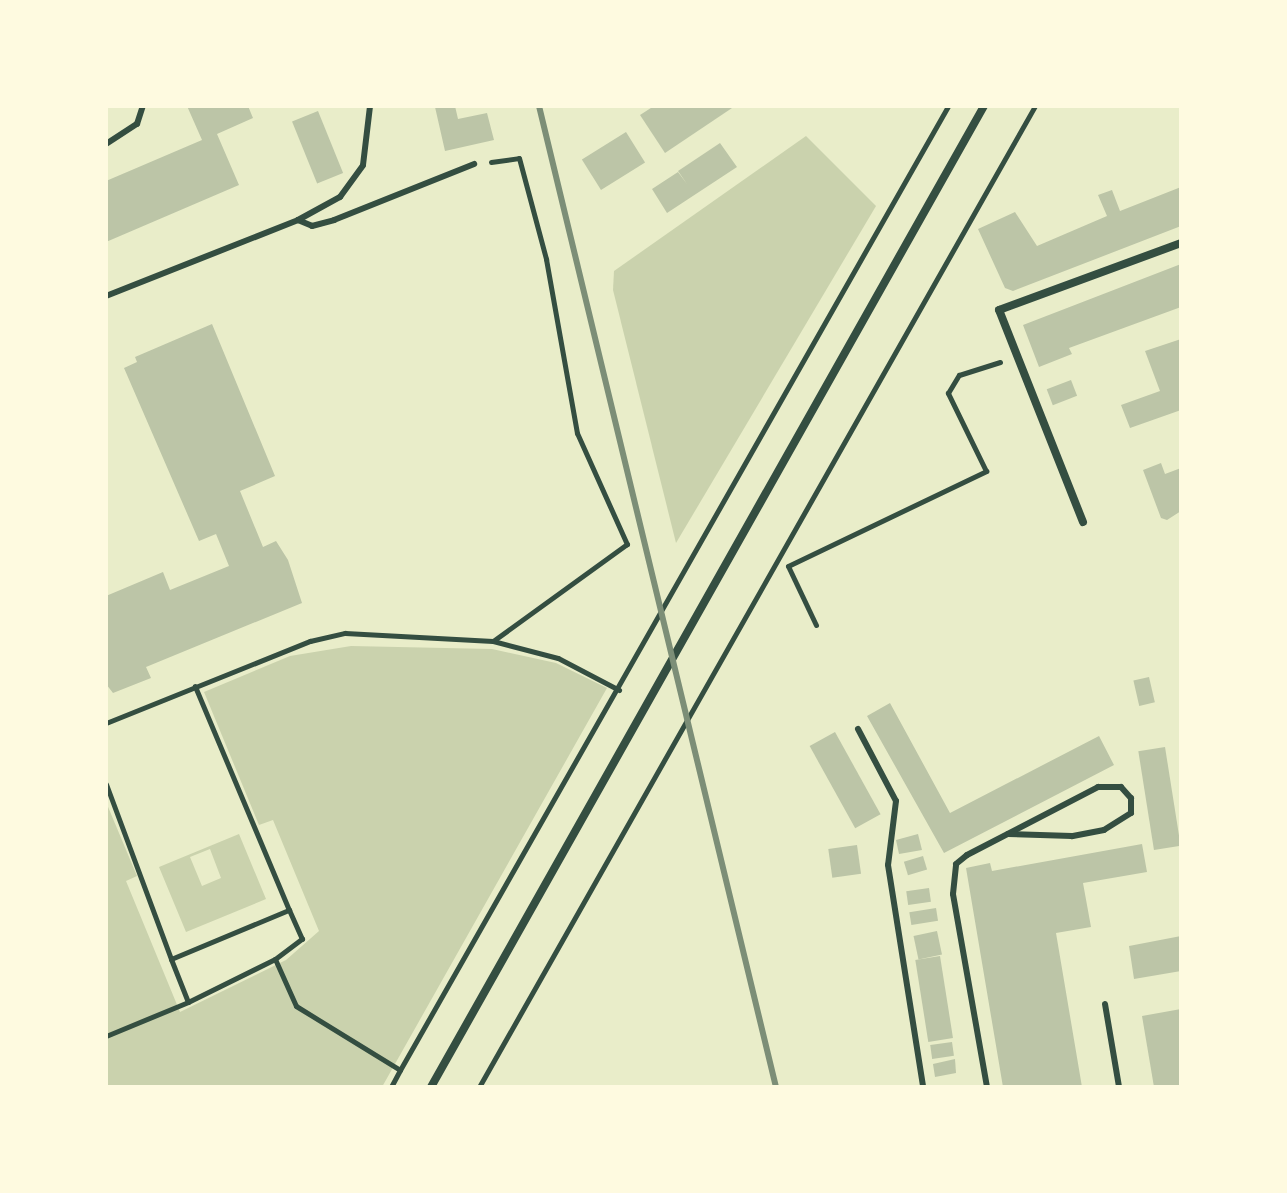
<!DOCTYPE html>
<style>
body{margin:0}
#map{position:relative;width:1287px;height:1193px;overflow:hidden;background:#e9edc9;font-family:Karla,sans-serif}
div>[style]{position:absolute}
.green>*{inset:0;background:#cad2ad}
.building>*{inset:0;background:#bcc5a7;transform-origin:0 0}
.path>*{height:5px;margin:-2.5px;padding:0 2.5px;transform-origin:2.5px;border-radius:2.5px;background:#344e41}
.service>*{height:6px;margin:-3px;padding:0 3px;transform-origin:3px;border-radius:3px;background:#344e41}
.minor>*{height:8px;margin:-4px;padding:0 4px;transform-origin:4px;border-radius:4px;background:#344e41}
.rail>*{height:6px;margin:-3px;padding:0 3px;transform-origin:3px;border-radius:3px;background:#7c8e77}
span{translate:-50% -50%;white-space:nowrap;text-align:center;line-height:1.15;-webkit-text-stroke:8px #fefae0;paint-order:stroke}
.frame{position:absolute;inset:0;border:108px solid #fefae0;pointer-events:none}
</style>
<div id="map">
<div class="green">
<i style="clip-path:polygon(806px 136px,876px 206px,676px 543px,613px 290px,614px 271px)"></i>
<i style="clip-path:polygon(351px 646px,492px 649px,556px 663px,607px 688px,382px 1087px,106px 1087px,106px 802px,137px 876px,126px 881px,180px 1012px,286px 960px,319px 931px,273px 820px,259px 825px,204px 692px,290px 656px)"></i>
<i style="clip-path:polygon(evenodd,239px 834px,266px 899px,186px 932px,159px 867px,239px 834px,210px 849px,221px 878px,202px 886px,190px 857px,210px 849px)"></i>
</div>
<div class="building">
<i style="clip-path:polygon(187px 106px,248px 106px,253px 118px,217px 134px,239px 185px,106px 242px,106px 181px,202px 140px)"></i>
<i style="clip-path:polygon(455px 106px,458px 119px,487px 113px,494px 140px,445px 151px,435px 107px)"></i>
<i style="clip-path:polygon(654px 106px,735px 106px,665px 153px,640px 115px)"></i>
<i style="left:318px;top:111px;width:67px;height:28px;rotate:68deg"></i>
<i style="left:626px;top:132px;width:36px;height:52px;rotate:58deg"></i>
<i style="clip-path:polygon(720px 143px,737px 167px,667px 213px,652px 189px,678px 172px,687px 184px,678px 171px)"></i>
<i style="clip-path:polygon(1181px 187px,1181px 226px,1013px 291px,1005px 288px,978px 229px,1015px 212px,1037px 246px,1107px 216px,1098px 195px,1112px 190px,1120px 211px)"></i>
<i style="clip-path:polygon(1181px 264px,1181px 307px,1069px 348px,1072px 354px,1039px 367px,1023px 325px)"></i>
<i style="clip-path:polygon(212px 324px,275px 476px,240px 491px,263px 547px,276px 541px,288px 560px,302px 603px,146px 667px,151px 678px,113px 693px,106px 684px,106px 596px,163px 572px,170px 590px,229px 566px,216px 534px,199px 541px,124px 368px,137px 362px,135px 357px)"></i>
<i style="clip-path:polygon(1181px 339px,1181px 410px,1130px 428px,1121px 405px,1160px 391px,1145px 351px)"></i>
<i style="left:1071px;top:380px;width:17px;height:26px;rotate:69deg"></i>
<i style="clip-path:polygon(1161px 463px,1165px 474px,1181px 468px,1181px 511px,1167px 520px,1161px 518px,1143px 470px)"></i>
<i style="left:1149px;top:677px;width:26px;height:16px;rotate:77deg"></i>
<i style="clip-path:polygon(890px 703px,950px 813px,1099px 736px,1114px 765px,944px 853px,867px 716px)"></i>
<i style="left:835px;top:732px;width:94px;height:29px;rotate:61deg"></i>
<i style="left:1165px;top:747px;width:100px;height:27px;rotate:81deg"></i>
<i style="clip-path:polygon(918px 834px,922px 850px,899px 854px,896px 840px)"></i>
<i style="clip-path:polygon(1142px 844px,1147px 872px,1083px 883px,1091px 927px,1056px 933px,1082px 1087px,1003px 1087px,966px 868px,990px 863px,992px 871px)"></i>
<i style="left:857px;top:845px;width:29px;height:29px;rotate:82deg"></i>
<i style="left:923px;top:856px;width:14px;height:20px;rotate:73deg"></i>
<i style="left:929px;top:888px;width:14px;height:23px;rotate:82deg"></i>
<i style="left:936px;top:908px;width:13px;height:27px;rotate:81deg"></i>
<i style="left:937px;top:931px;width:24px;height:24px;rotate:78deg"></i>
<i style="clip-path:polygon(1181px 936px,1181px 971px,1134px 979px,1129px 946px)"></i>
<i style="left:940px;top:956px;width:83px;height:25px;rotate:81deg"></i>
<i style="clip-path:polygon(1181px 1009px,1181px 1087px,1154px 1087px,1142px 1016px)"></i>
<i style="left:952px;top:1042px;width:14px;height:22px;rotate:82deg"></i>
<i style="clip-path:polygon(955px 1059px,956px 1073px,935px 1077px,933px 1064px)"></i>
</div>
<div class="path">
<i style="left:491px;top:162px;width:28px;rotate:-8deg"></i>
<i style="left:519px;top:158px;width:105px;rotate:75deg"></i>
<i style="left:546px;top:259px;width:177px;rotate:79.9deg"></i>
<i style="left:577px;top:433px;width:122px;rotate:65.8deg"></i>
<i style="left:627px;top:544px;width:165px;rotate:144.1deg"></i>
<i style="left:816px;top:625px;width:65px;rotate:-115.4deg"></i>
<i style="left:788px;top:566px;width:220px;rotate:-25.6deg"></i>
<i style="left:986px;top:471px;width:87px;rotate:-116deg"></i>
<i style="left:948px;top:393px;width:21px;rotate:-59deg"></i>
<i style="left:959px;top:375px;width:43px;rotate:-17.6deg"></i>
<i style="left:106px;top:723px;width:220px;rotate:-21.9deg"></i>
<i style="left:310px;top:641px;width:36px;rotate:-13deg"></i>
<i style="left:345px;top:633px;width:148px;rotate:3.1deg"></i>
<i style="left:493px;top:641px;width:67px;rotate:14.7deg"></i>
<i style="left:558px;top:658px;width:69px;rotate:27.7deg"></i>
<i style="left:106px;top:784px;width:187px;rotate:69.6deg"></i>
<i style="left:171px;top:959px;width:128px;rotate:-22.6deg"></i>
<i style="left:289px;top:910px;width:243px;rotate:-112.8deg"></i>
<i style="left:275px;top:959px;width:51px;rotate:65.9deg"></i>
<i style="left:296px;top:1006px;width:122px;rotate:31.6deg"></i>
<i style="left:400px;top:1070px;width:19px;rotate:118deg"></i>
<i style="left:188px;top:1002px;width:97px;rotate:-26.3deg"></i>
<i style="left:275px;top:959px;width:34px;rotate:-37deg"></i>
<i style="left:302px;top:939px;width:32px;rotate:-114deg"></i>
<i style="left:106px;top:1036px;width:89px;rotate:-22.5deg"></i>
<i style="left:188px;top:1002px;width:46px;rotate:-111.6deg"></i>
<i style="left:400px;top:1070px;width:1109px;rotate:-60.38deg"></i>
<i style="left:479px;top:1087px;width:1128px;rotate:-60.46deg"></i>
</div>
<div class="service">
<i style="left:106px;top:144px;width:37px;rotate:-33deg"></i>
<i style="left:137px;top:124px;width:19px;rotate:-72deg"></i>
<i style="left:298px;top:220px;width:15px;rotate:23deg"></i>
<i style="left:312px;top:226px;width:23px;rotate:-15deg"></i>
<i style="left:334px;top:220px;width:151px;rotate:-21.8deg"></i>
<i style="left:106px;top:296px;width:206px;rotate:-21.6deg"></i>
<i style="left:298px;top:220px;width:48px;rotate:-28.7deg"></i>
<i style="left:340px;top:197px;width:39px;rotate:-54deg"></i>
<i style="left:363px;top:165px;width:59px;rotate:-83.2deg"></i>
<i style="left:858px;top:729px;width:81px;rotate:62.2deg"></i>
<i style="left:896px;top:801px;width:64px;rotate:97.1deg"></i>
<i style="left:888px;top:865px;width:225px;rotate:81deg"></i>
<i style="left:1105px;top:1004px;width:84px;rotate:80.4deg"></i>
<i style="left:987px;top:1087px;width:196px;rotate:-100deg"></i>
<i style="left:953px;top:894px;width:30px;rotate:-84deg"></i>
<i style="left:956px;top:864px;width:14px;rotate:-39deg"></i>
<i style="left:967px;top:855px;width:148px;rotate:-27.4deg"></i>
<i style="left:1098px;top:787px;width:23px"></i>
<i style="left:1121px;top:787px;width:15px;rotate:48deg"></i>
<i style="left:1131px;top:798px;width:15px;rotate:90deg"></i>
<i style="left:1131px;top:813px;width:32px;rotate:148deg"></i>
<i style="left:1104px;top:830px;width:33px;rotate:169deg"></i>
<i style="left:1072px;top:836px;width:64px;rotate:-178.2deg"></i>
</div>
<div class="minor">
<i style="left:1083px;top:522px;width:228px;rotate:-111.6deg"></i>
<i style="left:999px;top:310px;width:194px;rotate:-20.2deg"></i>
<i style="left:431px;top:1087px;width:1126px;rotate:-60.59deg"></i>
</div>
<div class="rail">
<i style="left:539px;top:106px;width:1009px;rotate:76.42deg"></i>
</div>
<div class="frame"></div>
</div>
